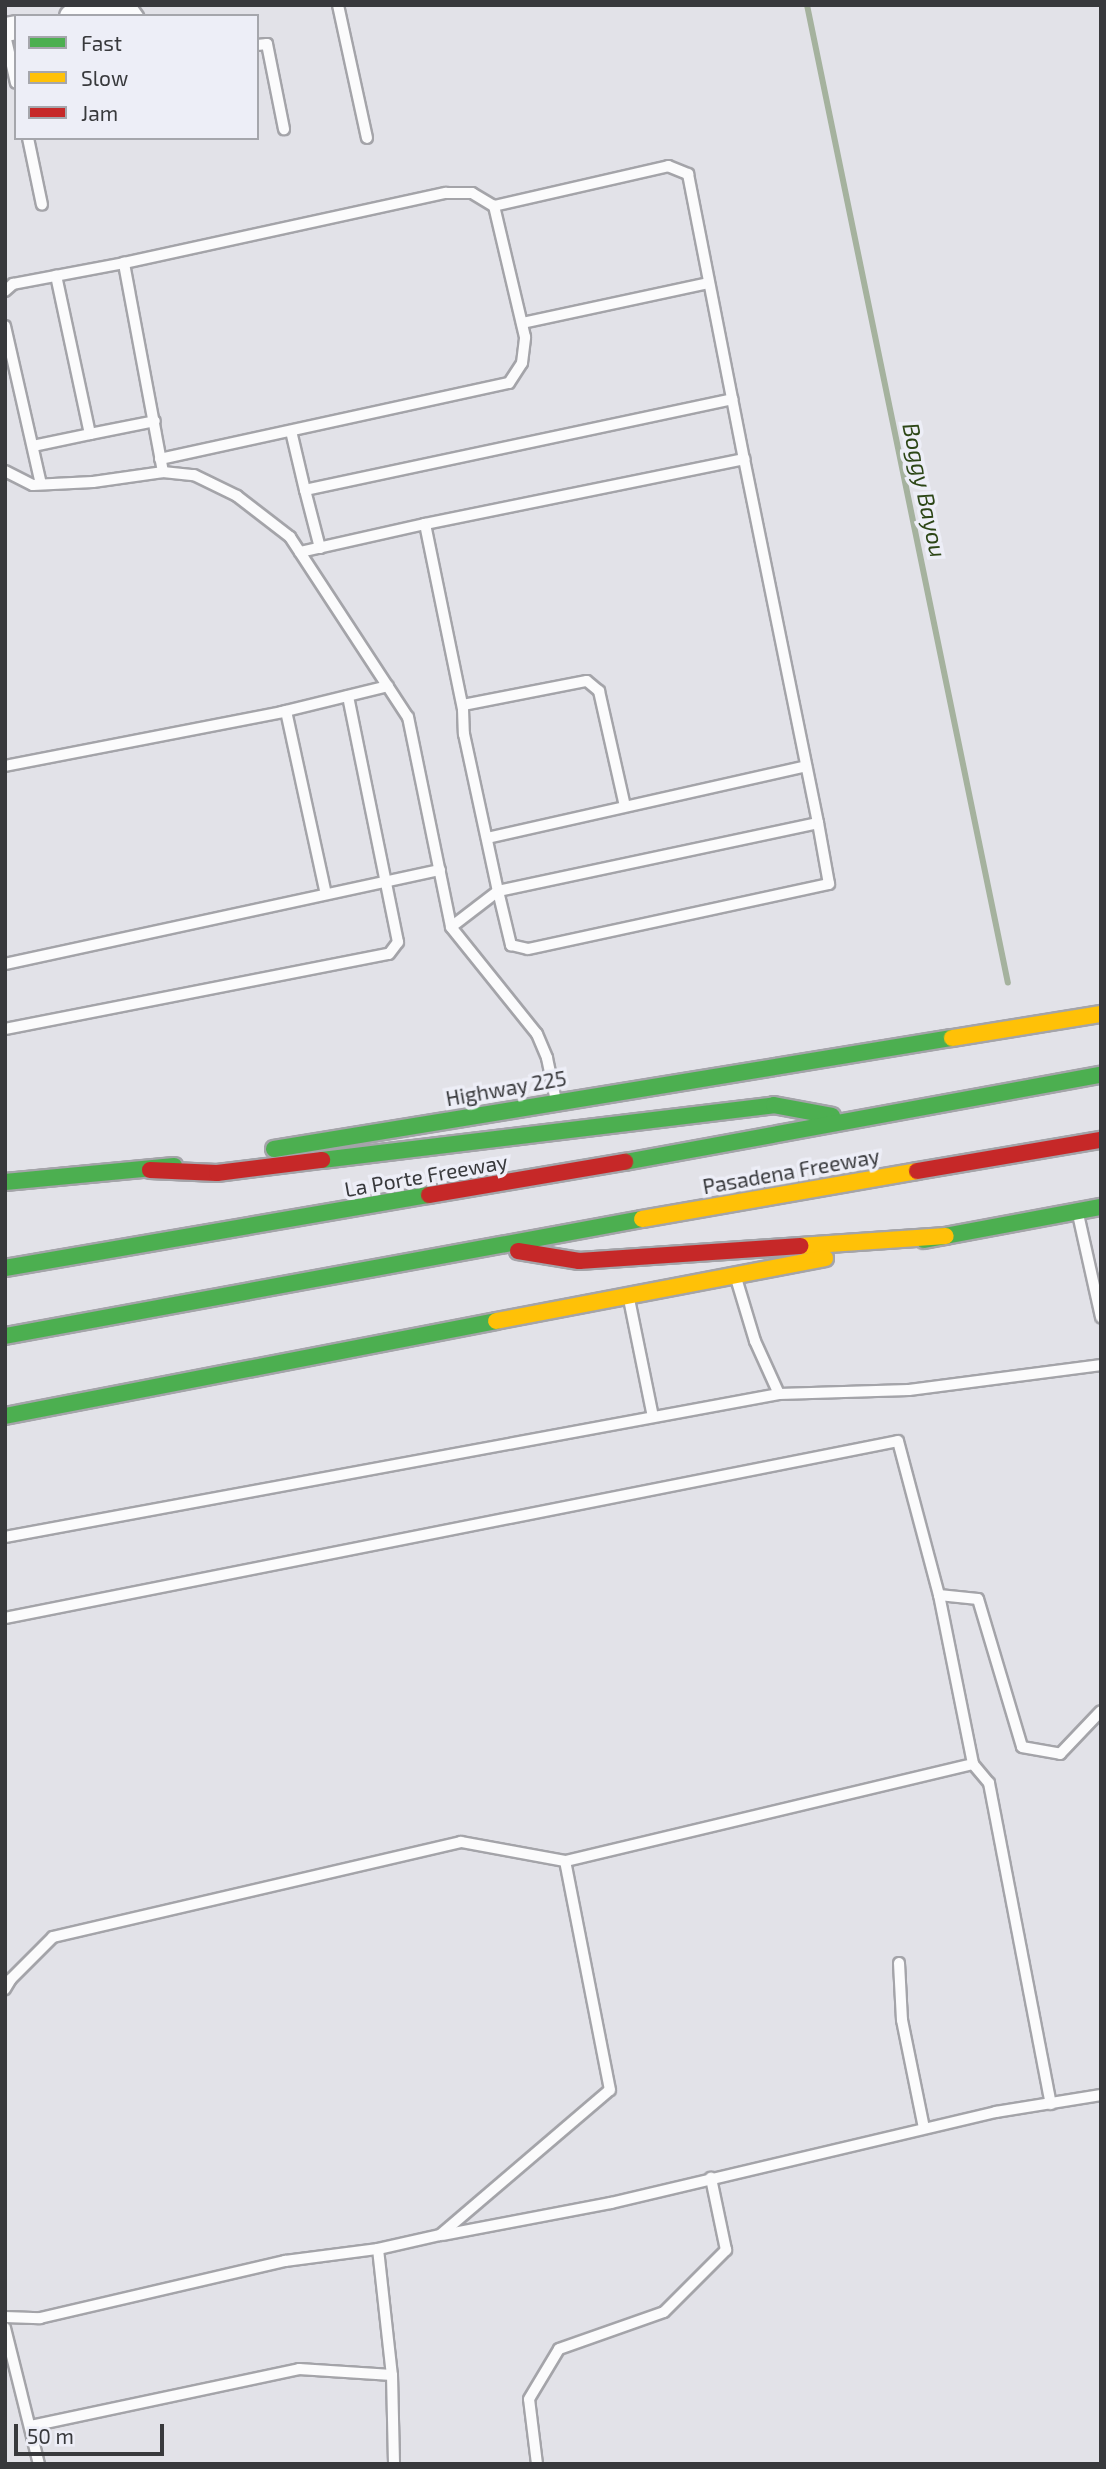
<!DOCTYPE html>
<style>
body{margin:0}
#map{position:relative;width:1106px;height:2469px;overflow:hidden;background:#e2e2e8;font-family:"Exo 2",sans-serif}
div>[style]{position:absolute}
.stream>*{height:6px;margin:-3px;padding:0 3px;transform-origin:3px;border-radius:3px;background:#a5b29e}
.roads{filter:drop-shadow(2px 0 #a4a4a9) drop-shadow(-2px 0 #a4a4a9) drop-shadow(0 2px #a4a4a9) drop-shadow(0 -2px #a4a4a9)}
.lane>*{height:10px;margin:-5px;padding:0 5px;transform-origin:5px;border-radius:5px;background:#fbfbfc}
.street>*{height:23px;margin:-11.5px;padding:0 11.5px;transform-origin:11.5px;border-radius:11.5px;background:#fbfbfc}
.fast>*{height:16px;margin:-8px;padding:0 8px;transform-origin:8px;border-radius:8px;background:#4caf50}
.slow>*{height:16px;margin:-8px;padding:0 8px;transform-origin:8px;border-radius:8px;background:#ffc107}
.jam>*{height:16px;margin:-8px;padding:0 8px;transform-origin:8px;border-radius:8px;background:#c62828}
span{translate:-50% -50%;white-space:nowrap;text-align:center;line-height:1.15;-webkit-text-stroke:7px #edeef7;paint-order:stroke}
.street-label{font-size:21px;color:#38393c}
.water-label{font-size:23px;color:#2c4616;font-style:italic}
.frame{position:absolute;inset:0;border:7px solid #38393c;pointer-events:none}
.legend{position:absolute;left:14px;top:14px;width:245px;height:126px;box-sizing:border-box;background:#edeef7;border:2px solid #a5a6ac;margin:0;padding:9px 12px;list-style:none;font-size:21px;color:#38393c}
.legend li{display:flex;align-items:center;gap:14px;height:35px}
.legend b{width:35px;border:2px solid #a5a6ac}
.scale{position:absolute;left:14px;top:2424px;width:150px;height:32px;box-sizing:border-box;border:4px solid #38393c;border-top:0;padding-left:9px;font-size:21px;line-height:24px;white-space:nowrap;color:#38393c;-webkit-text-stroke:5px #edeef7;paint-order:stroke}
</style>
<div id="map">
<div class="stream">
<i style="left:807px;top:5px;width:998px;rotate:78.39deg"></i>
</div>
<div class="roads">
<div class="lane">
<i style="left:130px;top:5px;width:14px;rotate:54deg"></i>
<i style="left:338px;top:5px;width:136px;rotate:77.7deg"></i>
<i style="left:5px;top:35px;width:49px;rotate:77.1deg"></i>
<i style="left:257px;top:45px;width:10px;rotate:-6deg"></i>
<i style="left:267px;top:44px;width:87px;rotate:78.7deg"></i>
<i style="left:28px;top:138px;width:68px;rotate:78.2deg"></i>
<i style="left:5px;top:291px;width:11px;rotate:-41deg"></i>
<i style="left:13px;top:284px;width:113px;rotate:-10.7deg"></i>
<i style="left:522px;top:323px;width:190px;rotate:-12.1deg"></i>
<i style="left:5px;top:326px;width:162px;rotate:77.2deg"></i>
<i style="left:291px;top:431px;width:61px;rotate:76.7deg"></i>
<i style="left:305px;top:490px;width:437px;rotate:-12deg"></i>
<i style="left:90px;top:434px;width:66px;rotate:-11.3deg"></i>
<i style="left:33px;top:446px;width:58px;rotate:-11.9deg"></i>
<i style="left:90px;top:434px;width:162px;rotate:-102.1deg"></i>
<i style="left:160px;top:459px;width:357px;rotate:-12.3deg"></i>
<i style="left:509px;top:383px;width:24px;rotate:-57deg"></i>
<i style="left:522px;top:363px;width:26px;rotate:-83deg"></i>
<i style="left:525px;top:337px;width:135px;rotate:-103.3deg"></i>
<i style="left:5px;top:471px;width:31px;rotate:27deg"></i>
<i style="left:33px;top:485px;width:60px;rotate:-2.9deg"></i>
<i style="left:93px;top:482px;width:71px;rotate:-8.1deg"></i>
<i style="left:163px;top:472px;width:31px;rotate:6deg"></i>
<i style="left:194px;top:475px;width:48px;rotate:26deg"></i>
<i style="left:237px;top:496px;width:67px;rotate:37.7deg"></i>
<i style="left:290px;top:537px;width:215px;rotate:56.8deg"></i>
<i style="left:408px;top:717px;width:214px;rotate:78.4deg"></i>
<i style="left:451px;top:927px;width:137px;rotate:51.2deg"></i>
<i style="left:537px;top:1034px;width:26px;rotate:67deg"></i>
<i style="left:547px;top:1058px;width:44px;rotate:78.2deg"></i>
<i style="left:163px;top:472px;width:213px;rotate:-100.6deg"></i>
<i style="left:124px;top:263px;width:330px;rotate:-12.3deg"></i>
<i style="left:446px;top:193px;width:26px"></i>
<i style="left:472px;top:193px;width:26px;rotate:31deg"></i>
<i style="left:494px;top:206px;width:179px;rotate:-12.9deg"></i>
<i style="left:668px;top:166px;width:22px;rotate:22deg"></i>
<i style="left:688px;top:174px;width:290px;rotate:78.9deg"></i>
<i style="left:305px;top:490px;width:60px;rotate:75.5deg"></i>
<i style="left:425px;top:524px;width:326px;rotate:-11.5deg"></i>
<i style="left:744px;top:459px;width:371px;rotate:78.5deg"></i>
<i style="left:300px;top:552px;width:128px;rotate:-12.6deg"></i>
<i style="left:425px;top:524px;width:189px;rotate:78.4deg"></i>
<i style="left:463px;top:709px;width:25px;rotate:88deg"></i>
<i style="left:464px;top:734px;width:161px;rotate:77.8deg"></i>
<i style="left:498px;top:891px;width:56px;rotate:76.5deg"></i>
<i style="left:511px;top:945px;width:17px;rotate:13deg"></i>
<i style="left:528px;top:949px;width:308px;rotate:-12.2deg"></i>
<i style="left:829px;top:884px;width:62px;rotate:-100.2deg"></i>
<i style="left:818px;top:823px;width:327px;rotate:168deg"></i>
<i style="left:498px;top:891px;width:59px;rotate:142.5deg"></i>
<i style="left:463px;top:705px;width:126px;rotate:-11deg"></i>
<i style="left:587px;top:681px;width:16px;rotate:40deg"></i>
<i style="left:599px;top:691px;width:118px;rotate:77.3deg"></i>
<i style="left:286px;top:711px;width:187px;rotate:77.7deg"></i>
<i style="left:5px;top:766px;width:282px;rotate:-11deg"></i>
<i style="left:282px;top:712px;width:109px;rotate:-13.8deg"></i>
<i style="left:487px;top:838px;width:327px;rotate:-12.7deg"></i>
<i style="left:5px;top:964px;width:445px;rotate:-12.2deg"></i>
<i style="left:5px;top:1029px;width:391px;rotate:-11.1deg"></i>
<i style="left:389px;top:954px;width:15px;rotate:-53deg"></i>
<i style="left:398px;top:942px;width:251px;rotate:-101.5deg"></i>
<i style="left:1078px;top:1214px;width:106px;rotate:77.4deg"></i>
<i style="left:736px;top:1278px;width:66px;rotate:73.2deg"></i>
<i style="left:755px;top:1341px;width:58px;rotate:65.6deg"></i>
<i style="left:779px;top:1394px;width:130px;rotate:-1.8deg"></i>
<i style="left:909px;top:1390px;width:194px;rotate:-7.4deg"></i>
<i style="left:629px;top:1299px;width:120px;rotate:78.5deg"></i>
<i style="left:5px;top:1537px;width:787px;rotate:-10.47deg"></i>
<i style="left:939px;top:1595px;width:39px;rotate:6deg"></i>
<i style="left:978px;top:1599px;width:154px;rotate:73.4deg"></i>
<i style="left:1022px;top:1747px;width:39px;rotate:10deg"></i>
<i style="left:1060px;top:1754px;width:59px;rotate:-46.4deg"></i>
<i style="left:5px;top:1618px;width:910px;rotate:-11.21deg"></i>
<i style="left:898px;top:1441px;width:159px;rotate:75.1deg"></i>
<i style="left:939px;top:1595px;width:172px;rotate:78.6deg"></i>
<i style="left:973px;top:1764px;width:419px;rotate:166.6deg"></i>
<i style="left:565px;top:1861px;width:106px;rotate:-169.6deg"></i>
<i style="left:461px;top:1842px;width:419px;rotate:166.9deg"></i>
<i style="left:53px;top:1937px;width:59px;rotate:135deg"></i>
<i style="left:11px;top:1979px;width:12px;rotate:121deg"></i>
<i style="left:973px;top:1764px;width:25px;rotate:50deg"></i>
<i style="left:989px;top:1783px;width:327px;rotate:79.1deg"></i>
<i style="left:899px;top:1963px;width:57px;rotate:87deg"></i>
<i style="left:902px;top:2020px;width:110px;rotate:78.5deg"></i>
<i style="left:443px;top:2235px;width:171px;rotate:-10.8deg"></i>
<i style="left:611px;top:2203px;width:396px;rotate:-13.3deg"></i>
<i style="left:996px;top:2112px;width:106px;rotate:-9.2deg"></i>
<i style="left:378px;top:2249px;width:127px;rotate:83.7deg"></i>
<i style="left:392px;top:2375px;width:89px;rotate:88.7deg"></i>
<i style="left:5px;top:2317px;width:35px;rotate:2deg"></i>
<i style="left:40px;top:2318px;width:252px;rotate:-13.1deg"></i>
<i style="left:285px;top:2261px;width:94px;rotate:-7.4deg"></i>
<i style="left:378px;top:2249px;width:64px;rotate:-12.7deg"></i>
<i style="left:440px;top:2235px;width:223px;rotate:-40.5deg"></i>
<i style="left:610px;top:2090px;width:233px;rotate:-101.1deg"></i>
<i style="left:5px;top:2328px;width:140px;rotate:76deg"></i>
<i style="left:31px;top:2426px;width:274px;rotate:-12deg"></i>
<i style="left:299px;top:2369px;width:93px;rotate:3.7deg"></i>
<i style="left:537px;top:2464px;width:65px;rotate:-97deg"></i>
<i style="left:529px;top:2399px;width:58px;rotate:-59deg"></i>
<i style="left:559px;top:2349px;width:111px;rotate:-19.4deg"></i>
<i style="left:664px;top:2312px;width:88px;rotate:-45deg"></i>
<i style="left:726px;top:2250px;width:74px;rotate:-101.8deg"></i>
</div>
<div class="street">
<i style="left:71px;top:16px;width:54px;rotate:-11.7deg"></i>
<i style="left:5px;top:29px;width:11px;rotate:-10deg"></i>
</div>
<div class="fast">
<i style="left:274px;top:1149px;width:687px;rotate:-9.3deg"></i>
<i style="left:322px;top:1160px;width:455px;rotate:-6.9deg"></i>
<i style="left:774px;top:1105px;width:59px;rotate:10.7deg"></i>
<i style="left:625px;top:1162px;width:484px;rotate:-10.4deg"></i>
<i style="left:5px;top:1182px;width:170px;rotate:-5.4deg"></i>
<i style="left:924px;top:1240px;width:180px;rotate:-10.6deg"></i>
<i style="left:5px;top:1268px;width:430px;rotate:-9.8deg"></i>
<i style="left:5px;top:1336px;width:648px;rotate:-10.41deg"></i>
<i style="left:5px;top:1416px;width:500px;rotate:-10.95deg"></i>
</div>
<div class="slow">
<i style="left:952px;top:1038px;width:151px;rotate:-9.2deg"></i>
<i style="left:642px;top:1219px;width:279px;rotate:-9.9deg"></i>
<i style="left:800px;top:1246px;width:146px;rotate:-3.9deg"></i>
<i style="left:496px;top:1321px;width:335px;rotate:-10.8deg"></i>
</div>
<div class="jam">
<i style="left:150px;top:1170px;width:67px;rotate:2.6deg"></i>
<i style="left:217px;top:1173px;width:106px;rotate:-7.1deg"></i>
<i style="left:917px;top:1171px;width:187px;rotate:-9.6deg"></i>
<i style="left:429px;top:1195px;width:199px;rotate:-9.6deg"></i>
<i style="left:518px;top:1251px;width:62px;rotate:9.3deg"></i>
<i style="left:579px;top:1261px;width:222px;rotate:-3.9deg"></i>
</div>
</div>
<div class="street-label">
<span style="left:506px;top:1088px;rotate:-10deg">Highway 225</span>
<span style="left:791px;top:1171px;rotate:-10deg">Pasadena Freeway</span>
<span style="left:426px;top:1175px;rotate:-10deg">La Porte Freeway</span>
</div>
<div class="water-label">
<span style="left:925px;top:490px;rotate:78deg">Boggy Bayou</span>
</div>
<div class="frame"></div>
<ul class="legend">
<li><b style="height:9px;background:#4caf50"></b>Fast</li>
<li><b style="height:9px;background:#ffc107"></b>Slow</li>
<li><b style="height:9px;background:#c62828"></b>Jam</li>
</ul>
<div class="scale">50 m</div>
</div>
